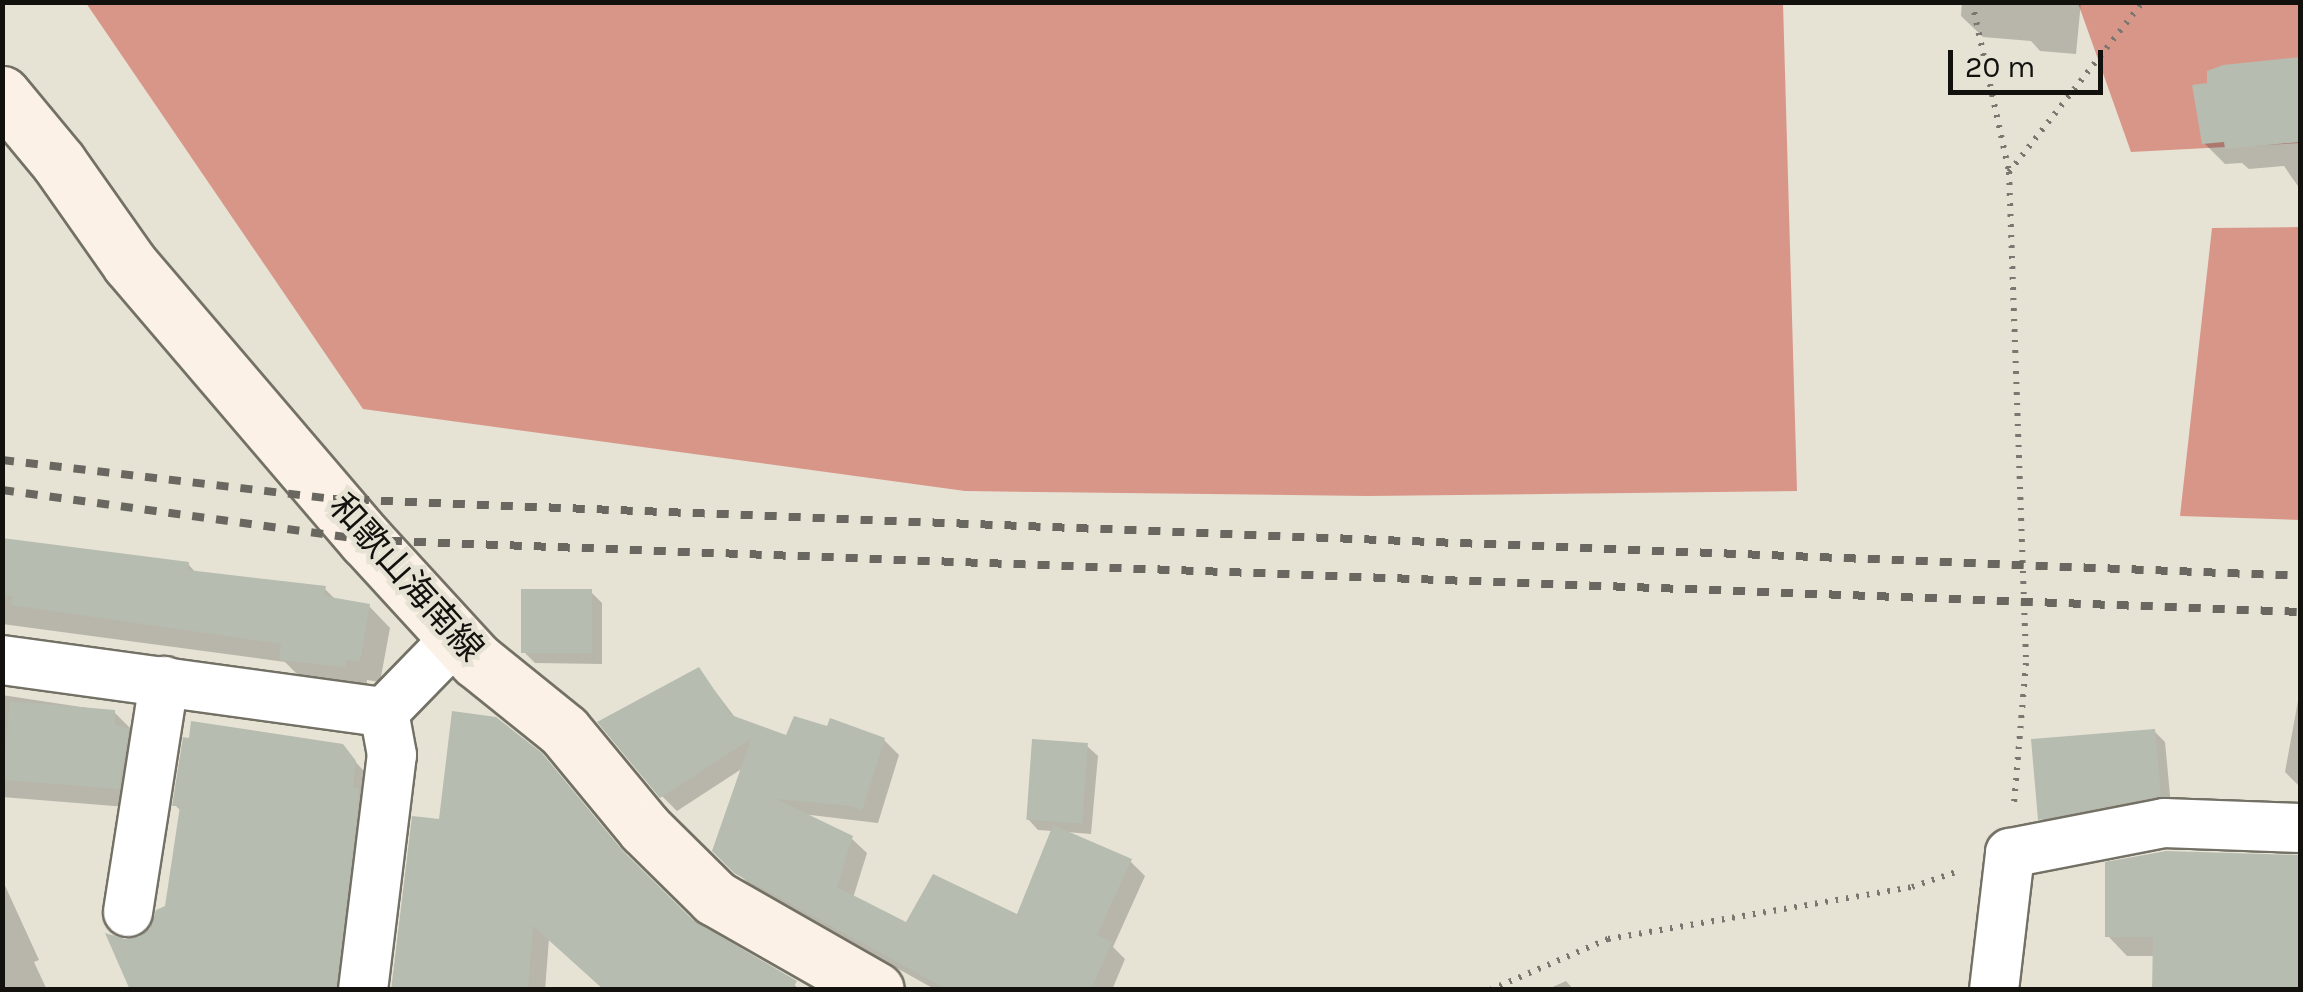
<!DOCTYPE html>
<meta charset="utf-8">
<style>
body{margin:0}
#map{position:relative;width:2303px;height:992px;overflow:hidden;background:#e6e3d5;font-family:Karla,"Noto Sans JP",sans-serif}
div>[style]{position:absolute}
.forest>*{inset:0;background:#d89689}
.shadow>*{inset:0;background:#0003}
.building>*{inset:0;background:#b6bcb0;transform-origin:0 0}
.path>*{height:6px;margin-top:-3px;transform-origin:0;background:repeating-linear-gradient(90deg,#79776f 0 2.5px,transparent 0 10.5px)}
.roads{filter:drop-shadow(2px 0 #737165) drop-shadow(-2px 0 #737165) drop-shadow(0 2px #737165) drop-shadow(0 -2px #737165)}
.street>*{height:48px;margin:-24px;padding:0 24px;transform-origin:24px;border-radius:24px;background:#fff}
.secondary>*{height:55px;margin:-27.5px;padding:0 27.5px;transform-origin:27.5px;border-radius:27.5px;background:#fcf1e6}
.rail>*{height:8px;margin-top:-4px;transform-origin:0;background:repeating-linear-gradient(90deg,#69675f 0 12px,transparent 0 24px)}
span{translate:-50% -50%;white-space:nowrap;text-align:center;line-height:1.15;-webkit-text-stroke:9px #e6e3d5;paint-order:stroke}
.street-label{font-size:35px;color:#12110d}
.frame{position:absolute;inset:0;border:5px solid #12110d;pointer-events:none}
.scale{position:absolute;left:1948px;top:50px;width:155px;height:45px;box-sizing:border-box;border:5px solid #12110d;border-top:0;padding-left:12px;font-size:30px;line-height:35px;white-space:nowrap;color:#12110d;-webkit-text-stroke:8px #e6e3d5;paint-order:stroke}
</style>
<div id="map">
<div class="forest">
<i style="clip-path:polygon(86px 3px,1783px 3px,1797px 491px,1368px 496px,965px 491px,363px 409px)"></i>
<i style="clip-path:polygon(2078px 3px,2300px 3px,2300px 143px,2131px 152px)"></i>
<i style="clip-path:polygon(2300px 227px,2300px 520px,2180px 516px,2212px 228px)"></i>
</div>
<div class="shadow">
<i style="clip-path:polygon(1962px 2px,2081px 2px,2076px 54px,2040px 51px,2031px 41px,1983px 37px,1961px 16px)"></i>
<i style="clip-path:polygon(2300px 60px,2300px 189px,2284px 166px,2249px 169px,2242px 163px,2225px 164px,2204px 143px,2210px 85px,2224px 67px)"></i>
<i style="clip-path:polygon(2px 540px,188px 564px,197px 574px,324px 588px,337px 601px,369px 606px,390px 628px,380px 682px,367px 680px,366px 687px,303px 680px,285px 662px,2px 624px)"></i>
<i style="clip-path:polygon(591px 592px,602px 603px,602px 664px,535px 663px,524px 652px)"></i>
<i style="clip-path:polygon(699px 670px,737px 720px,787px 739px,884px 740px,899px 755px,878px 823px,802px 814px,851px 838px,867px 853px,853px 898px,908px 925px,1018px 917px,1053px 831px,1038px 830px,1028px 819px,1087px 746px,1098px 756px,1091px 834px,1066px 832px,1130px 861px,1145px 876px,1113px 947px,1125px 959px,1112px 990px,936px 990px,752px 887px,715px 850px,743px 768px,677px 811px,662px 796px)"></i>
<i style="clip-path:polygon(2300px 690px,2300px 787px,2285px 772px)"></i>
<i style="clip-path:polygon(2px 695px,114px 712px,134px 732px,139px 808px,2px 797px)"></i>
<i style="clip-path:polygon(2154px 731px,2165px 742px,2171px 806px,2051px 829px,2040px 818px)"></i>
<i style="clip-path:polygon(342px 747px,372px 780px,354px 990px,132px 990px,125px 942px,140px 940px,152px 930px,167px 908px,181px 811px,175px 805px)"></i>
<i style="clip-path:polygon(2166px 853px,2300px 858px,2300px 990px,2154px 990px,2155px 956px,2127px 956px,2108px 936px)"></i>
<i style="clip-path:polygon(639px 870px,692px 922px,802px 990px,606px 990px,549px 939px,545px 990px,393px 990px)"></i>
<i style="clip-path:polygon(2px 879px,39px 960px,34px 962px,47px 990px,2px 990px)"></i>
<i style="clip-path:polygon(1566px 981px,1574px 990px,1546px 990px)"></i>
</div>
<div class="building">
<i style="clip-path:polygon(2300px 57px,2300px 142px,2225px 149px,2224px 142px,2202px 144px,2192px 85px,2207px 83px,2207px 71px,2223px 65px)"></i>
<i style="clip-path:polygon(2px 538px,189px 562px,188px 570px,326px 586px,324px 596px,370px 604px,360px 662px,346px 660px,346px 667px,279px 660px,281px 644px,11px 605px,13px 596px,2px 595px)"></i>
<i style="left:521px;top:589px;width:71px;height:64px"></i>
<i style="clip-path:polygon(699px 667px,731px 715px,786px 735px,794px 716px,827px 726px,830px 718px,885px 738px,862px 811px,853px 806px,776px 799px,853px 836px,837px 887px,906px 922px,933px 874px,1017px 914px,1053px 825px,1132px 859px,1097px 935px,1112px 942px,1091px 990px,948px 990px,734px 873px,712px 851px,751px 739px,660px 798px,597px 722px)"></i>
<i style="clip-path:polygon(10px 701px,115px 710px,115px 725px,129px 728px,119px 789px,2px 780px)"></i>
<i style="clip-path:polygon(452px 711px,496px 717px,542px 753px,623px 851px,693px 920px,797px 981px,792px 990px,604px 990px,533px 926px,528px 990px,391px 990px,412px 816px,439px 819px)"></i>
<i style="clip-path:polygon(191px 721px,343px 744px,356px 761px,353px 787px,359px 789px,358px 809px,336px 990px,130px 990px,105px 933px,125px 939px,139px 937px,150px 928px,156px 910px,165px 906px,180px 806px,172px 806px,183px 737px,189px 738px)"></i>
<i style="clip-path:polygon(2155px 729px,2161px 796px,2038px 820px,2031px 739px)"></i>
<i style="left:1032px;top:739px;width:56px;height:81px;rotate:4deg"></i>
<i style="clip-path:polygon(2166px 851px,2300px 855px,2300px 990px,2152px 990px,2153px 937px,2105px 937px,2105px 862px)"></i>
</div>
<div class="path">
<i style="left:1972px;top:2px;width:174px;rotate:77.7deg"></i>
<i style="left:2009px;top:172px;width:491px;rotate:88deg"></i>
<i style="left:2026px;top:663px;width:141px;rotate:94.9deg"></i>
<i style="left:2009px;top:172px;width:216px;rotate:-51.8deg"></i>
<i style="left:1490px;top:990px;width:129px;rotate:-23.4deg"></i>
<i style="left:1608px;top:939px;width:308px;rotate:-9.7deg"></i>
<i style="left:1912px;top:887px;width:46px;rotate:-18.8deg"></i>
</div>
<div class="roads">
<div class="street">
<i style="left:2px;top:660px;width:386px;rotate:7.8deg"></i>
<i style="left:384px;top:712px;width:103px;rotate:-45.8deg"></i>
<i style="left:128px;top:912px;width:234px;rotate:-81.1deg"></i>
<i style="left:363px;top:990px;width:237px;rotate:-83deg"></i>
<i style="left:392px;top:755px;width:44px;rotate:-100.5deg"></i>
<i style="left:1994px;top:990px;width:138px;rotate:-83.3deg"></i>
<i style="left:2010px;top:853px;width:157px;rotate:-11deg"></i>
<i style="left:2164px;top:823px;width:136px;rotate:2.1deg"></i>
</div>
<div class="secondary">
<i style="left:2px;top:94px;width:89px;rotate:50.4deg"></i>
<i style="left:59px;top:163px;width:123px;rotate:54.9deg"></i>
<i style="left:130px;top:264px;width:363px;rotate:49.5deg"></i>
<i style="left:366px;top:540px;width:163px;rotate:47.5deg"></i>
<i style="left:476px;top:660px;width:113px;rotate:38.9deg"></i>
<i style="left:564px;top:731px;width:127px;rotate:50.4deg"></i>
<i style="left:645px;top:829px;width:98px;rotate:44.6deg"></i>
<i style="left:715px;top:898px;width:185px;rotate:29.7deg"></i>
</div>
</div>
<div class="rail">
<i style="left:2px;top:460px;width:333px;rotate:6.7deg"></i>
<i style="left:333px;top:499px;width:1969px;rotate:2.24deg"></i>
<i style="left:2px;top:490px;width:367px;rotate:7.8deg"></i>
<i style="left:366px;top:540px;width:1935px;rotate:2.13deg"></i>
</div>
<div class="street-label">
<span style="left:406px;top:578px;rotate:48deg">和歌山海南線</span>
</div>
<div class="frame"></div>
<div class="scale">20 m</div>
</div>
